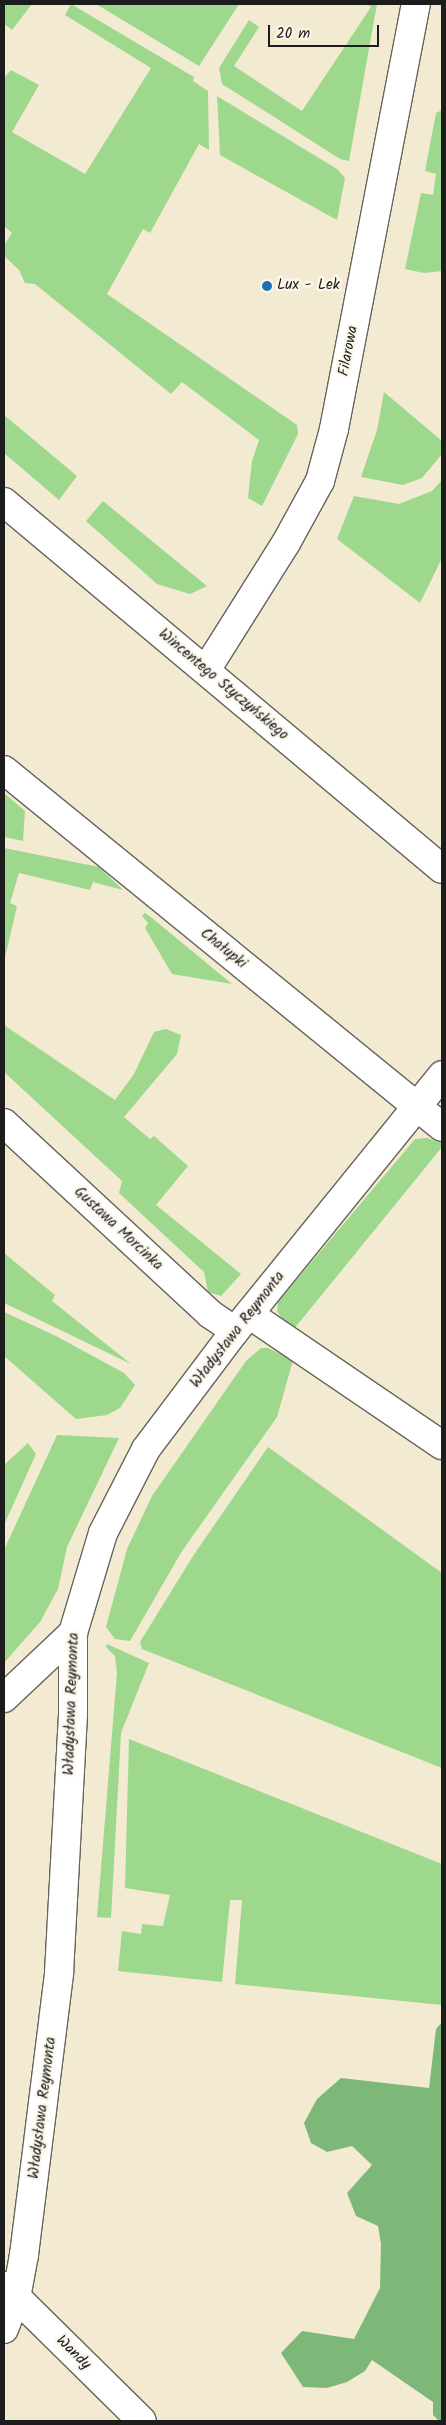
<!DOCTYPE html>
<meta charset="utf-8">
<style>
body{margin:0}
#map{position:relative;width:446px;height:2425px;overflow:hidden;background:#f3ead2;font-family:Kalam,sans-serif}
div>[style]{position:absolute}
.green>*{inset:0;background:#9dd88c}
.forest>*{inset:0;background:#7eb878}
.roads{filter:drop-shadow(1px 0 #67645c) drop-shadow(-1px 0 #67645c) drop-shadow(0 1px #67645c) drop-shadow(0 -1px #67645c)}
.minor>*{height:28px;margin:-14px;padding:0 14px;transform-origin:14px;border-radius:14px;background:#fff}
.dots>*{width:14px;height:14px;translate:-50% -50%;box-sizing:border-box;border:2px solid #fbf7ec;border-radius:50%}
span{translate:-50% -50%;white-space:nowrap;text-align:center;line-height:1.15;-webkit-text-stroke:5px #fbf7ec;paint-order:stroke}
.poi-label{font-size:15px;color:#1c1c1c}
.left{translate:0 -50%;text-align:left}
.street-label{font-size:15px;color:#1c1c1c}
.frame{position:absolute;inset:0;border:5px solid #1c1c1c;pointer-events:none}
.scale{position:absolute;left:268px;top:25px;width:111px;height:22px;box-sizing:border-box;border:2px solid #1c1c1c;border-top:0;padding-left:6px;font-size:15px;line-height:18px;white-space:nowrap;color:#1c1c1c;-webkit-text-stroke:4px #fbf7ec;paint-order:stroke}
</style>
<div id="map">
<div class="green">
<i style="clip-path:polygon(4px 4px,32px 4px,12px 30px,4px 24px)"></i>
<i style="clip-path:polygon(71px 4px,194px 77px,193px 81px,208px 91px,209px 150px,199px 144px,150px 233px,143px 229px,107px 294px,297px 425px,298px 434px,262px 506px,248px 498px,252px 461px,259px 440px,182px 382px,171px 394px,35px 284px,25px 283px,19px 270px,4px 256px,4px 245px,12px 233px,4px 226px,4px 78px,11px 70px,39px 85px,12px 132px,85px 174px,151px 68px,65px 15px)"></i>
<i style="clip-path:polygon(96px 4px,239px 4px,199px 66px)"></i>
<i style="clip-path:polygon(367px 4px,377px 4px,349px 161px,340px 159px,222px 84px,219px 68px,249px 20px,259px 27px,234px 66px,302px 111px,371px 7px)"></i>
<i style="clip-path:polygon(217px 96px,337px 169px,345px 178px,337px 220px,220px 155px)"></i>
<i style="clip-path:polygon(442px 110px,442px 271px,424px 273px,405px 269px,421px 193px,433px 195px,436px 174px,425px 171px,436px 113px)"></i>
<i style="clip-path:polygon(384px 392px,442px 441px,442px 454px,422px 478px,403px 485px,361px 477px,377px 430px)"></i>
<i style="clip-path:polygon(4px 415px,77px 476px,59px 500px,4px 453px)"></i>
<i style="clip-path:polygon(442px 480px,442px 558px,420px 603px,337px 539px,354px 496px,399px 504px,432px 491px)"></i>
<i style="clip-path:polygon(103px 501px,207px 586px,190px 594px,157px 584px,86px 521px)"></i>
<i style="clip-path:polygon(4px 793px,25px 811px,23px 841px,4px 837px)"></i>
<i style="clip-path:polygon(4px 848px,99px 867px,123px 890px,93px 882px,90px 890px,19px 873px,10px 903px,17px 906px,4px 962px)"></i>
<i style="clip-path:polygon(145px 913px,152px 918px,232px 984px,172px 974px,145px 928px,148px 923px,142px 916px)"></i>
<i style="clip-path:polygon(4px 1025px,115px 1100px,134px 1074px,154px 1032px,166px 1029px,181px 1035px,177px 1054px,124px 1117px,150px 1139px,154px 1136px,188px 1166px,156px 1205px,241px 1274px,221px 1296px,208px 1292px,204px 1272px,119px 1193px,122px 1181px,4px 1072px)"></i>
<i style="clip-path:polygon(427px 1138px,442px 1143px,442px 1147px,294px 1329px,286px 1324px,277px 1311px,278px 1302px,415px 1139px)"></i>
<i style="clip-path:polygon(4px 1253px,55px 1295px,52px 1301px,131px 1364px,4px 1303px)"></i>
<i style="clip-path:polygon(4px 1312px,56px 1336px,124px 1373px,135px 1385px,120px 1408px,107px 1415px,76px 1419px,4px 1356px)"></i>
<i style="clip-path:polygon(261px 1348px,268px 1348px,293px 1360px,277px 1417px,182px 1551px,130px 1641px,115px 1639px,106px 1627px,127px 1549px,152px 1496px,246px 1361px)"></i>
<i style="clip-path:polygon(57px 1435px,119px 1438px,67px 1547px,58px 1589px,40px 1622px,4px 1663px,4px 1550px)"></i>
<i style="clip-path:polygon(28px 1443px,36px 1454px,4px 1525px,4px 1465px)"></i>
<i style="clip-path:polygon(268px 1447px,442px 1573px,442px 1768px,142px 1649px,140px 1642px,193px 1556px)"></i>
<i style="clip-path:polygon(107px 1644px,149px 1663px,121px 1733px,111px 1918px,97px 1917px,117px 1673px,115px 1656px,106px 1647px)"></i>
<i style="clip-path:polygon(129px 1739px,442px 1864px,442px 2005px,235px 1984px,242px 1900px,230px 1900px,222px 1982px,118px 1971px,122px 1931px,141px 1934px,142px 1924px,163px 1926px,170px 1895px,125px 1888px)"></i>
</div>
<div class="forest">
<i style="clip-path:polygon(442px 2022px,442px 2421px,439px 2421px,433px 2415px,433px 2402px,372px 2360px,365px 2371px,347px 2382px,327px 2388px,303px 2387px,281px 2353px,302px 2331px,354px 2339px,380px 2288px,381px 2244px,378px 2226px,356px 2216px,347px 2193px,372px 2165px,352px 2146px,327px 2152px,311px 2143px,304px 2123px,317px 2099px,341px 2078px,429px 2088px,436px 2029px)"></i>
</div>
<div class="roads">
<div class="minor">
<i style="left:4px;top:502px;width:571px;rotate:39.96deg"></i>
<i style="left:206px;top:670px;width:150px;rotate:-57.8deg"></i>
<i style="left:286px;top:543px;width:71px;rotate:-61.3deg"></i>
<i style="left:320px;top:481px;width:54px;rotate:-74.9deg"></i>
<i style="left:334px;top:429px;width:433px;rotate:-79.1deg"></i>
<i style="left:4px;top:770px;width:565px;rotate:39.18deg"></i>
<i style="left:4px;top:1123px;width:281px;rotate:42.8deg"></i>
<i style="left:210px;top:1314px;width:30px;rotate:34deg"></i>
<i style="left:249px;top:1314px;width:233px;rotate:34.2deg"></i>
<i style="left:4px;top:1698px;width:95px;rotate:-43.3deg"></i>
<i style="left:5px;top:2286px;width:192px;rotate:44.6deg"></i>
<i style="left:4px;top:2329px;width:33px;rotate:-69deg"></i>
<i style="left:16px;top:2298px;width:44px;rotate:-79.5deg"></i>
<i style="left:24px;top:2255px;width:284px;rotate:-82.9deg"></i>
<i style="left:59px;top:1973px;width:259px;rotate:-86.9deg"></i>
<i style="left:73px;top:1714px;width:81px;rotate:-90deg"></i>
<i style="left:73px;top:1633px;width:104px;rotate:-73.3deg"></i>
<i style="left:103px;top:1533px;width:94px;rotate:-62.9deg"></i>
<i style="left:146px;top:1449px;width:148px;rotate:-53deg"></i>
<i style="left:235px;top:1331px;width:329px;rotate:-51deg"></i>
</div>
</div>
<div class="dots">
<i style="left:267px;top:286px;background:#1f6fb2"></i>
</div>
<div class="poi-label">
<span class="left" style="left:277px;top:286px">Lux - Lek</span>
</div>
<div class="street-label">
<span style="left:349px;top:351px;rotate:-79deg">Filarowa</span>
<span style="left:223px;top:685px;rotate:40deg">Wincentego Styczyńskiego</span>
<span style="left:223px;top:949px;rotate:39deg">Chałupki</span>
<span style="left:118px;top:1229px;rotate:43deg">Gustawa Morcinka</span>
<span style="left:238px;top:1330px;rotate:-52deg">Władysława Reymonta</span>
<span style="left:72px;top:1704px;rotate:-88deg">Władysława Reymonta</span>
<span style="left:43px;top:2108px;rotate:-83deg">Władysława Reymonta</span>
<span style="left:73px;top:2353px;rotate:44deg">Wandy</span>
</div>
<div class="frame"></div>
<div class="scale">20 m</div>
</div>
